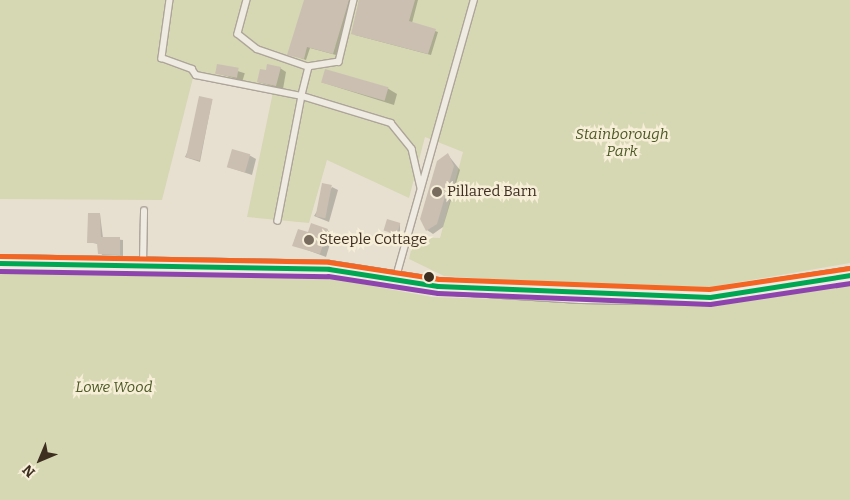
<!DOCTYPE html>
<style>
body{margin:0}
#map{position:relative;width:850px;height:500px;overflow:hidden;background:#e7e0d1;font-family:Bitter,serif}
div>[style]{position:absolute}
.green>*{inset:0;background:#d6d7b3}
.shadow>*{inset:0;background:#0003;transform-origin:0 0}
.building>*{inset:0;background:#cbbfb2;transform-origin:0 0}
.roads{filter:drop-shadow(1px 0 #ada599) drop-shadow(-1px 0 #ada599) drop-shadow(0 1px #ada599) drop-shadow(0 -1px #ada599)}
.lane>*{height:5.5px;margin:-2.75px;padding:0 2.75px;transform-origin:2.75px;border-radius:2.75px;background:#efebe3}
.secondary>*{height:16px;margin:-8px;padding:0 8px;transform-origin:8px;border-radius:8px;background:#efebe3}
.bus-1>*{height:5px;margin:-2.5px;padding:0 2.5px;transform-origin:2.5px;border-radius:2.5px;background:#00a651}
.bus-2>*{height:5px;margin:-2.5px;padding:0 2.5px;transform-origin:2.5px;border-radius:2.5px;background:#8e44ad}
.bus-3>*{height:5px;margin:-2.5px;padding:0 2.5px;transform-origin:2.5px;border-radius:2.5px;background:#f26522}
.dots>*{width:14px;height:14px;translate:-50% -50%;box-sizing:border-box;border:2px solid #f7eed8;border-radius:50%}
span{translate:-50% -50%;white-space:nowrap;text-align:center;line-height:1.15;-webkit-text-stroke:5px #f7eed8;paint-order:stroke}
.park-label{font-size:15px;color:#4d5a26;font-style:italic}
.poi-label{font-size:15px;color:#3d2e20}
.left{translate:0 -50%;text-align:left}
.north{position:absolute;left:15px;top:435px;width:50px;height:50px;-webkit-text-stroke:4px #f7eed8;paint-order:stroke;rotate:225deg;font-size:14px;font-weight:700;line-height:20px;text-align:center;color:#3d2e20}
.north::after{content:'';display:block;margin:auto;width:18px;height:22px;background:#3d2e20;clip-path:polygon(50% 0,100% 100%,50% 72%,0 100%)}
</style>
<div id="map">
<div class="green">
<i style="clip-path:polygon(0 0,850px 0,850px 263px,711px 287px,588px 286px,444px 276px,409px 259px,414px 237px,440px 238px,463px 152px,425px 137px,409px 198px,327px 160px,309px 223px,247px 217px,273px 92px,194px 74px,162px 200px,0 199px)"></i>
<i style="clip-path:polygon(0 270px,325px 277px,432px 297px,575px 301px,850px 281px,850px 500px,0 500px)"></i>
</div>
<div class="shadow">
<i style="clip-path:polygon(305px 0,352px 0,336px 55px,310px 48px,306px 60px,292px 55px)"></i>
<i style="clip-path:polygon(359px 0,418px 0,412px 23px,438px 32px,431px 55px,355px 35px)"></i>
<i style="left:218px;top:65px;width:28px;height:8px;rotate:17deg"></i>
<i style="clip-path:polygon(280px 68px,286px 72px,283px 89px,258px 82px,267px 72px)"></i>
<i style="clip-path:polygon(321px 82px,387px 88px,397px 94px,394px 105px)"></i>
<i style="clip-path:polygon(212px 100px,200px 162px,185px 157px)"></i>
<i style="clip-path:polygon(249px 155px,256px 159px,252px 175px,228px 167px)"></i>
<i style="clip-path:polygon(448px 155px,460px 170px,443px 227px,433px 234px,427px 230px)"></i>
<i style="clip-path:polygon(332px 187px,338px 190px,329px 222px,314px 216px)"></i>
<i style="clip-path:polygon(100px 214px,103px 238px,123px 240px,123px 256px,102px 255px,98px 244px,88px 242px)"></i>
<i style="clip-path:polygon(400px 224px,400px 235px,388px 232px)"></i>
<i style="clip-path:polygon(327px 230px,333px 234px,326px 257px,294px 245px,309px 234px)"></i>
</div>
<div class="building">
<i style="clip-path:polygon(304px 0,349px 0,333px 54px,307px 47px,304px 59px,287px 55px)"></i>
<i style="clip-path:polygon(359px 0,415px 0,409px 21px,436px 29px,428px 54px,351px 34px)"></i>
<i style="left:217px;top:64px;width:22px;height:10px;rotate:10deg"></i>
<i style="clip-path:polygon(267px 64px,281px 67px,276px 86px,257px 82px,260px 69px,266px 70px)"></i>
<i style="left:325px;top:69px;width:66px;height:14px;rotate:16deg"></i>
<i style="left:199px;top:96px;width:14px;height:63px;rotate:12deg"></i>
<i style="left:232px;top:149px;width:19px;height:19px;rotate:16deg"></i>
<i style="clip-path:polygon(448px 153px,454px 166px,437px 224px,426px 231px,420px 219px,437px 161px)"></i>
<i style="left:322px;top:183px;width:10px;height:34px;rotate:11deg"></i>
<i style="clip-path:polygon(88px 213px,100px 213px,101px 237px,120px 237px,120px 255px,98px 254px,97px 243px,87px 243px)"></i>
<i style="left:387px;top:219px;width:14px;height:12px;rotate:17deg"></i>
<i style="clip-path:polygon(311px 223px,328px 229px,320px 254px,292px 246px,298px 229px,308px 232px)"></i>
</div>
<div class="roads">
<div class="lane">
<i style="left:170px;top:0;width:59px;rotate:97.9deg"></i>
<i style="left:162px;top:58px;width:32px;rotate:20deg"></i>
<i style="left:192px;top:69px;width:7px;rotate:56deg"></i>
<i style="left:196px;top:75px;width:108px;rotate:11.2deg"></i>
<i style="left:302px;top:96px;width:127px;rotate:100.9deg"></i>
<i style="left:247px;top:0;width:35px;rotate:105deg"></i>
<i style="left:238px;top:34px;width:24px;rotate:38deg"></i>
<i style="left:257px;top:49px;width:55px;rotate:19.1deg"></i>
<i style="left:354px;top:0;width:64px;rotate:103.6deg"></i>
<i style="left:339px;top:62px;width:30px;rotate:171deg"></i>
<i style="left:309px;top:67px;width:30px;rotate:104deg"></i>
<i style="left:302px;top:96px;width:93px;rotate:16.9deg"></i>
<i style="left:391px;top:123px;width:33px;rotate:51deg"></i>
<i style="left:412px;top:149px;width:39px;rotate:77deg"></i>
<i style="left:143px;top:264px;width:53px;rotate:-88.9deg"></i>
<i style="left:396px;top:277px;width:288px;rotate:-74.3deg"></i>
</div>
<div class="secondary">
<i style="left:0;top:263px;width:329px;rotate:1deg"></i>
<i style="left:329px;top:269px;width:110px;rotate:8.9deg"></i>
<i style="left:438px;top:286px;width:143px;rotate:3.6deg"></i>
<i style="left:581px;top:295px;width:129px;rotate:0.9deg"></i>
<i style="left:710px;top:297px;width:142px;rotate:-8.9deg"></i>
</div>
</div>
<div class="bus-1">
<i style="left:0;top:263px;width:329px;rotate:1deg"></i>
<i style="left:329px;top:269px;width:110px;rotate:8.9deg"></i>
<i style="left:438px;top:286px;width:272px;rotate:2.3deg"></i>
<i style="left:710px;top:297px;width:142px;rotate:-8.9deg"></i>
</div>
<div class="bus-2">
<i style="left:0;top:271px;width:328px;rotate:0.9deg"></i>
<i style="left:328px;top:276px;width:111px;rotate:8.8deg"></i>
<i style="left:438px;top:293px;width:272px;rotate:2.3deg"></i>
<i style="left:710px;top:304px;width:142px;rotate:-8.5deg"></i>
</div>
<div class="bus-3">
<i style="left:0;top:256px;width:329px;rotate:1deg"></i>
<i style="left:329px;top:262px;width:111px;rotate:8.8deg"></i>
<i style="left:439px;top:279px;width:270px;rotate:2.1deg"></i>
<i style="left:709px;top:289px;width:142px;rotate:-8.5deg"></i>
</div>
<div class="dots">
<i style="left:437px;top:192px;background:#786c5e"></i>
<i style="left:309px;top:240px;background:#786c5e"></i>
<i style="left:429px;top:277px;background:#3d2e20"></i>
</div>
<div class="park-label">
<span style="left:622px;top:143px">Stainborough<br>Park</span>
<span style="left:114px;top:388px">Lowe Wood</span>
</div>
<div class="poi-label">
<span class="left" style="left:447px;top:192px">Pillared Barn</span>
<span class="left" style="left:319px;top:240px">Steeple Cottage</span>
</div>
<div class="north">N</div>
</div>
